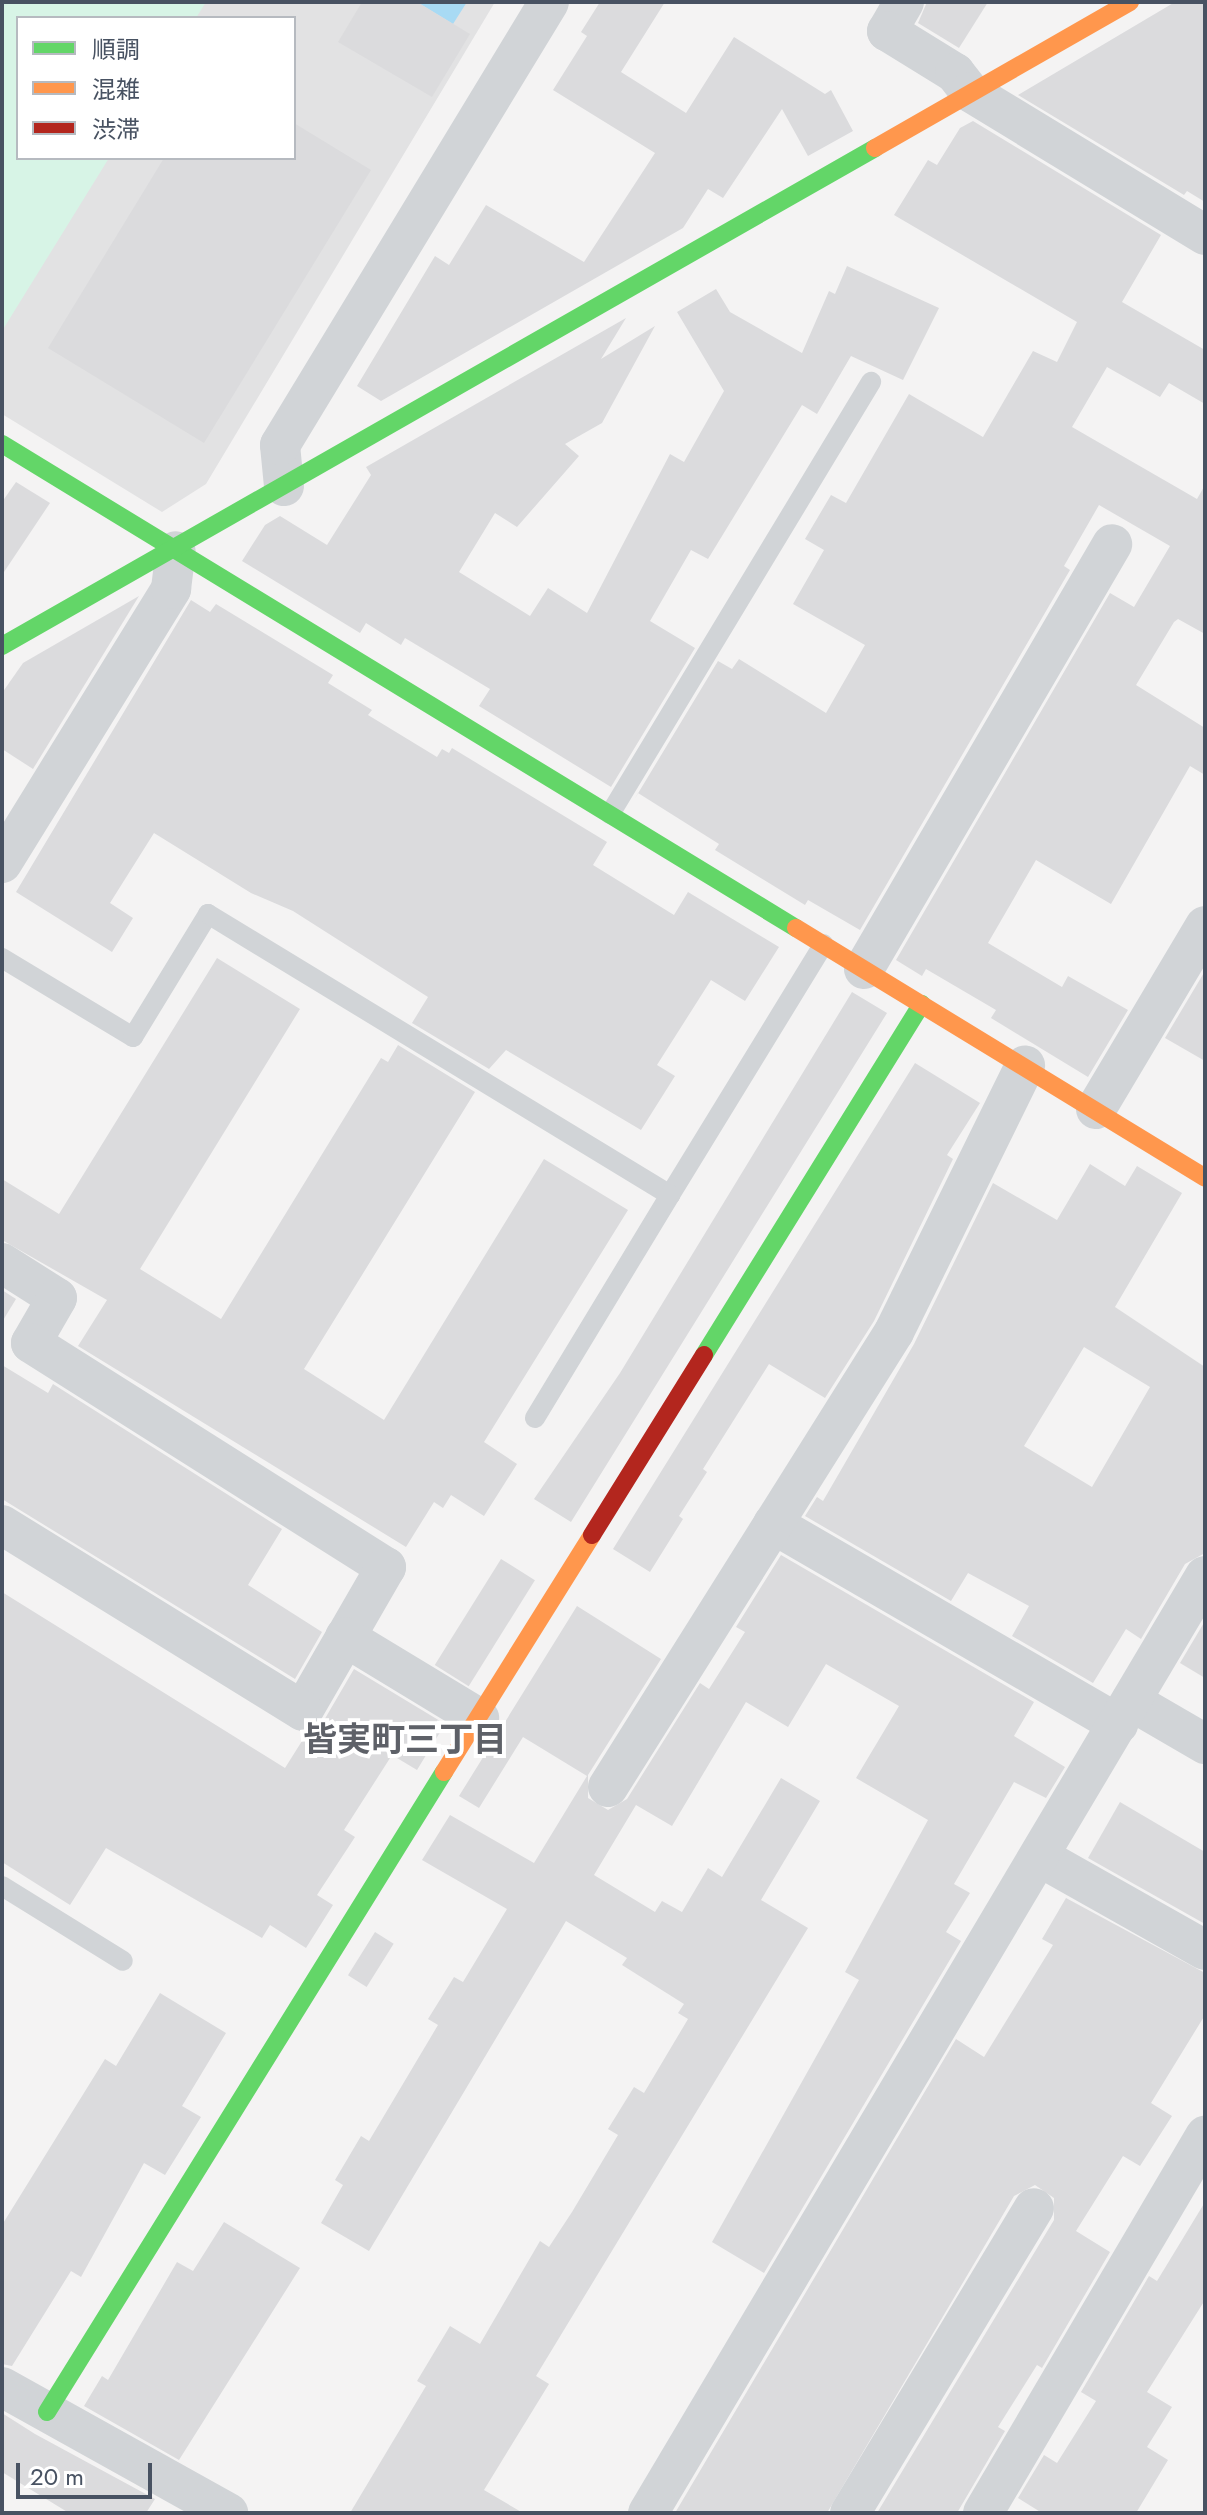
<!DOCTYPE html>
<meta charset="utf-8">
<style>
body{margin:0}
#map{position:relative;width:1207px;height:2515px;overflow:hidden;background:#f4f3f3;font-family:Jost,"Noto Sans JP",sans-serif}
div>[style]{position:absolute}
.education>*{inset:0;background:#e2e2e3}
.green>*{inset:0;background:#d7f4e6}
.water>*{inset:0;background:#a8daf4}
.building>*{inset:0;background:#dbdbdd;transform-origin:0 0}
.lane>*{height:20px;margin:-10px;padding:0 10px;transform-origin:10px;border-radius:10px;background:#d1d4d7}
.street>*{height:40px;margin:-20px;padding:0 20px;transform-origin:20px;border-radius:20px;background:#d1d4d7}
.fast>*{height:18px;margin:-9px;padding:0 9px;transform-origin:9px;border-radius:9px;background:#63d668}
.slow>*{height:18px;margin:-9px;padding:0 9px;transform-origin:9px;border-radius:9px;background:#ff974d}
.jam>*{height:18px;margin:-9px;padding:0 9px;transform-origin:9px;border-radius:9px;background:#b3261e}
span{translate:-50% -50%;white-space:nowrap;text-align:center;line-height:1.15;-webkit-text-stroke:8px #fff;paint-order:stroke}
.neighbourhood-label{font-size:34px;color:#5e6168;font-weight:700}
.frame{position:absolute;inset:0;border:4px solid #485262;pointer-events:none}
.legend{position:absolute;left:16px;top:16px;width:280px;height:144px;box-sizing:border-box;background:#fff;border:2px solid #b6bac0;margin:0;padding:10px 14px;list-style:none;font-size:24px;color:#485262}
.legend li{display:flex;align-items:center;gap:16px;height:40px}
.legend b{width:40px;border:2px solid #b6bac0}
.scale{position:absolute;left:16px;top:2463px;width:136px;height:36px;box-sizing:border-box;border:4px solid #485262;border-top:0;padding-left:10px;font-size:24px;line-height:28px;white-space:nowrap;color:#485262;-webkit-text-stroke:6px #fff;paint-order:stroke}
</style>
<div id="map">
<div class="education">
<i style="clip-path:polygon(evenodd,2px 2px,495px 2px,206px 484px,162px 512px,2px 414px,2px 2px,18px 18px,294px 18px,294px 158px,18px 158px,18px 18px)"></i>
</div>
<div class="green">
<i style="clip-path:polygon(2px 2px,206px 2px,196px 18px,18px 18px,18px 158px,109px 158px,2px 331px)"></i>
</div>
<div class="water">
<i style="clip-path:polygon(417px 2px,467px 2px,453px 24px)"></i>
</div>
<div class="building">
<i style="clip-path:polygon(362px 2px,417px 2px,470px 34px,432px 97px,338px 42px)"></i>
<i style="clip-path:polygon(600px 2px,665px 2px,621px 72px,686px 113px,734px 37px,825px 94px,831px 90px,853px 131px,808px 156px,782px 109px,723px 198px,708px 189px,683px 228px,381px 401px,357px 386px,435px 256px,449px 265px,486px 205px,584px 262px,655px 153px,553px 90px,587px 36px,581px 32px)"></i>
<i style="clip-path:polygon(927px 2px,988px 2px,959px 48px,918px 23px)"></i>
<i style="clip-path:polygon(1175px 2px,1205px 2px,1205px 202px,1187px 191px,1184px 195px,1018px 95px)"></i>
<i style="clip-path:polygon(973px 121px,1161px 235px,1122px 302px,1205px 350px,1205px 404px,1169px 383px,1160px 397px,1107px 367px,1072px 427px,1197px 499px,1205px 485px,1205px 634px,1178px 619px,1174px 622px,1136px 685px,1205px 728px,1205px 775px,1190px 766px,1111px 904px,1036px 860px,988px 943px,1062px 987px,1068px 976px,1128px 1010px,1088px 1077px,991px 1018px,996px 1010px,926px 969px,922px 976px,896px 960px,1110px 593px,1134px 607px,1170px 546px,1099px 505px,1064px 566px,1070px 570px,860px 930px,808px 900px,805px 905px,715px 850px,719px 844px,638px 793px,634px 800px,718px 661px,732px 669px,739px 659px,826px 713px,865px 645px,793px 604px,824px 550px,805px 539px,831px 495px,846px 503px,909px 394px,983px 437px,1033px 351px,1057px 362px,1077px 322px,894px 215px,928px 160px,937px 165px,960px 128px)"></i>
<i style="clip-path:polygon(294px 123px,371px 170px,204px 443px,48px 348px,164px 158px,294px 158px)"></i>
<i style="clip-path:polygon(847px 266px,939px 308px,903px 380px,851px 356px,817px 414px,802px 405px,708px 559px,691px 550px,650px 621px,695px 648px,611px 787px,479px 706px,490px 689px,405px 638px,401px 645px,366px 623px,360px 633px,242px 561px,265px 525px,280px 516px,327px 545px,371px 475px,366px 467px,626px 318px,601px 359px,655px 326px,602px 423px,565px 444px,579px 456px,517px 527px,495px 513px,459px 572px,530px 616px,548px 588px,587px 613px,670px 454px,684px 462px,724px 391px,677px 312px,716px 289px,730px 312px,802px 353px,829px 291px,835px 294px)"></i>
<i style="clip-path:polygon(16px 482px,50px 503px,2px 575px,2px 502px)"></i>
<i style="clip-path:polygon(139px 596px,33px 769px,2px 749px,2px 693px,23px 663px)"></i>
<i style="clip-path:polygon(191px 600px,210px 612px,216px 604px,333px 675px,328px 683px,372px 710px,368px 715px,437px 757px,442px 749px,449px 753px,452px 748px,607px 842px,593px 865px,674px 915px,688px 892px,779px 947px,745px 1001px,711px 980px,657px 1065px,675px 1076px,641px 1130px,506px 1050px,489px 1069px,412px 1023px,428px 997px,293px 911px,251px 893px,154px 833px,110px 903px,133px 918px,112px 952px,16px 892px)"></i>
<i style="clip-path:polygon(217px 958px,300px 1009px,140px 1269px,221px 1319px,381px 1058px,388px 1062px,398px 1045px,475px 1092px,304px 1369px,384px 1420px,544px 1159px,628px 1210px,484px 1442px,517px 1464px,484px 1516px,451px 1495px,443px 1508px,434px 1502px,406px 1547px,78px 1346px,107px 1300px,2px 1240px,2px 1179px,59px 1214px)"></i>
<i style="clip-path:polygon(1205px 971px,1205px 1061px,1165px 1038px)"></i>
<i style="clip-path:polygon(852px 992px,887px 1013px,571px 1522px,534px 1499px,620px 1373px)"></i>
<i style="clip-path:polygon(915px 1063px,980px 1103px,947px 1155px,953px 1159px,874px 1321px,825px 1398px,769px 1364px,703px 1469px,707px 1472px,679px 1516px,683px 1519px,650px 1572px,613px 1549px)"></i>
<i style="clip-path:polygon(evenodd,1090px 1164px,1125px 1186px,1137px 1166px,1182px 1193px,1115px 1307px,1205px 1367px,1205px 1553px,1185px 1564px,1141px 1639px,1126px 1629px,1093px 1683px,1012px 1636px,1029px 1606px,968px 1573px,951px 1601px,805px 1516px,817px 1497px,823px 1501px,914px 1344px,993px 1183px,1057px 1220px,1090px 1164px,1084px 1347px,1150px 1387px,1092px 1487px,1024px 1446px,1084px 1347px)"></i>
<i style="clip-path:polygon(2px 1290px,16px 1299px,2px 1322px)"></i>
<i style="clip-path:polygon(2px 1365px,48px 1393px,53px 1384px,282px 1529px,248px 1585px,322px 1632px,295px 1679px,2px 1499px)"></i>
<i style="clip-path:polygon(781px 1555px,1034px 1702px,1014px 1736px,1065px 1767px,1046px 1798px,1014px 1782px,954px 1884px,970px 1893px,946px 1932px,961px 1941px,764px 2273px,712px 2242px,859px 1980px,845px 1972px,928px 1820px,856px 1778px,899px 1706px,826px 1664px,788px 1727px,746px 1702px,672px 1826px,636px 1805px,594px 1875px,655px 1912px,662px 1901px,682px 1912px,708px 1868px,722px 1877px,781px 1778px,820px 1801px,761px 1900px,808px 1928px,536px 2376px,549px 2384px,484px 2490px,523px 2513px,350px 2513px,426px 2386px,417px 2381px,450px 2326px,480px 2344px,540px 2241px,549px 2247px,572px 2212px,618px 2135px,608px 2129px,634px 2087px,644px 2093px,688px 2019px,678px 2013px,684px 2004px,622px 1965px,627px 1958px,566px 1921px,369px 2251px,321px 2223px,343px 2185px,335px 2180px,361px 2136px,369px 2141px,438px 2025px,428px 2019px,454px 1977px,463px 1982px,507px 1909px,422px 1860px,450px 1815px,534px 1863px,587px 1776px,523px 1737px,479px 1808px,459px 1796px,577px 1606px,661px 1659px,588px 1775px,588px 1798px,608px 1810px,627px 1799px,700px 1683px,709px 1689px,745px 1632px,736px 1627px)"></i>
<i style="left:501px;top:1559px;width:40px;height:125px;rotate:32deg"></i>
<i style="clip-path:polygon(2px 1592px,285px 1768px,307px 1733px,323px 1722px,354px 1669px,445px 1724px,417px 1770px,392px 1755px,344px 1830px,355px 1837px,317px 1895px,333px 1905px,306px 1948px,270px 1925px,262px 1938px,106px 1848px,70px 1905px,2px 1862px)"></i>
<i style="clip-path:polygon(1205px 1621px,1205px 1678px,1180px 1663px)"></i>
<i style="clip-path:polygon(1120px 1802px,1205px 1852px,1205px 1924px,1088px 1858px)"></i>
<i style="clip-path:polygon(1066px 1898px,1205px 1973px,1205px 2015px,1151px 2103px,1172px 2116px,1140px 2166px,1123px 2156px,1076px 2231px,1110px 2252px,1042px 2368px,1037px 2365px,998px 2427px,1005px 2431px,957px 2513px,877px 2513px,1054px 2220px,1054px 2198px,1035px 2185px,1014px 2196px,827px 2513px,675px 2513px,956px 2039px,984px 2057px,1053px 1945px,1042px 1939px)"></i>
<i style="left:375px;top:1932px;width:22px;height:51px;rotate:32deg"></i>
<i style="clip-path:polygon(160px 1993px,226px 2033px,182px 2106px,201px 2117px,165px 2175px,144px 2163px,81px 2277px,71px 2271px,12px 2366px,2px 2364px,2px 2225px,105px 2059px,116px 2066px)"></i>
<i style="clip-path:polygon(1205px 2202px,1205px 2300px,1147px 2392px,1172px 2407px,1147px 2447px,1168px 2460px,1136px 2513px,1042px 2513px,1018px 2498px,1044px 2455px,1057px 2463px,1096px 2401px,1081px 2392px,1149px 2276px,1157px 2281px)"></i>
<i style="clip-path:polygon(224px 2222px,300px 2268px,179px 2460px,84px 2406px,102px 2376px,108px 2380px,177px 2262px,193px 2271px)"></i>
<i style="clip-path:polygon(2px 2413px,35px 2434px,155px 2499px,146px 2513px,69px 2513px,2px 2472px)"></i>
</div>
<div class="lane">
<i style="left:610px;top:814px;width:505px;rotate:-58.86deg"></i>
<i style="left:2px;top:958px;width:153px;rotate:31.1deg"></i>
<i style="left:133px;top:1037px;width:144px;rotate:-58.6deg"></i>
<i style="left:208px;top:914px;width:541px;rotate:31.31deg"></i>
<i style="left:670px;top:1195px;width:294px;rotate:-58.5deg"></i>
<i style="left:535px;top:1418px;width:261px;rotate:-58.8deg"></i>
<i style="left:2px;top:1886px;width:142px;rotate:31.8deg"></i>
</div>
<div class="street">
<i style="left:904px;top:2px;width:34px;rotate:120deg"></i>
<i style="left:887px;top:31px;width:80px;rotate:31.7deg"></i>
<i style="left:955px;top:73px;width:24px;rotate:52deg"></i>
<i style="left:970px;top:92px;width:275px;rotate:31.3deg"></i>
<i style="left:284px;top:486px;width:41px;rotate:-95.6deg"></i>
<i style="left:280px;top:445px;width:518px;rotate:-58.73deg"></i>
<i style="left:2px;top:863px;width:322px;rotate:-58.3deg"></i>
<i style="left:171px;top:589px;width:38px;rotate:-83deg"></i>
<i style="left:864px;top:969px;width:492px;rotate:-59.7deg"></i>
<i style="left:1096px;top:1109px;width:213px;rotate:-59.2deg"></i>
<i style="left:2px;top:1263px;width:65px;rotate:32.5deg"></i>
<i style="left:57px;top:1298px;width:52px;rotate:120deg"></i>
<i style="left:31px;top:1343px;width:420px;rotate:32.3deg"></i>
<i style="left:386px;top:1567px;width:166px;rotate:120deg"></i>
<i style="left:303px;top:1711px;width:354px;rotate:-148.3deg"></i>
<i style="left:773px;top:1524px;width:399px;rotate:30.1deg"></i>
<i style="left:345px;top:1637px;width:157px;rotate:31.2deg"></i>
<i style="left:1131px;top:1701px;width:86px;rotate:30.2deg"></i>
<i style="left:608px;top:1787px;width:537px;rotate:-57.85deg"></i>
<i style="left:894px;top:1332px;width:297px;rotate:-63.8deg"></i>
<i style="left:1040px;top:1857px;width:189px;rotate:29.4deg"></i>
<i style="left:2px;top:2387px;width:259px;rotate:29.1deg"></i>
<i style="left:648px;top:2513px;width:1090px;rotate:-59.27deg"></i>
<i style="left:850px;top:2513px;width:356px;rotate:-58.9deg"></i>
<i style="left:983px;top:2513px;width:438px;rotate:-59.5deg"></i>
</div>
<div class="fast">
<i style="left:2px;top:444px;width:930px;rotate:31.37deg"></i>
<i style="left:2px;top:646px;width:1005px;rotate:-29.7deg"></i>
<i style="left:704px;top:1355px;width:413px;rotate:-58.2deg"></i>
<i style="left:47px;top:2412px;width:753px;rotate:-58.19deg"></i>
</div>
<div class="slow">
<i style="left:875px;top:148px;width:294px;rotate:-29.8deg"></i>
<i style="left:796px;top:928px;width:479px;rotate:31.4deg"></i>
<i style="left:444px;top:1772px;width:279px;rotate:-58deg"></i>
</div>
<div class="jam">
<i style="left:592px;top:1535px;width:212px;rotate:-58.1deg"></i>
</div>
<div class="neighbourhood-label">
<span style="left:405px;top:1740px">皆実町三丁目</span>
</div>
<div class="frame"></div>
<ul class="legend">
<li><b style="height:10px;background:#63d668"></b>順調</li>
<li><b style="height:10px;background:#ff974d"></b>混雑</li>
<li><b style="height:10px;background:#b3261e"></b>渋滞</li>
</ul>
<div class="scale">20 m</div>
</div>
